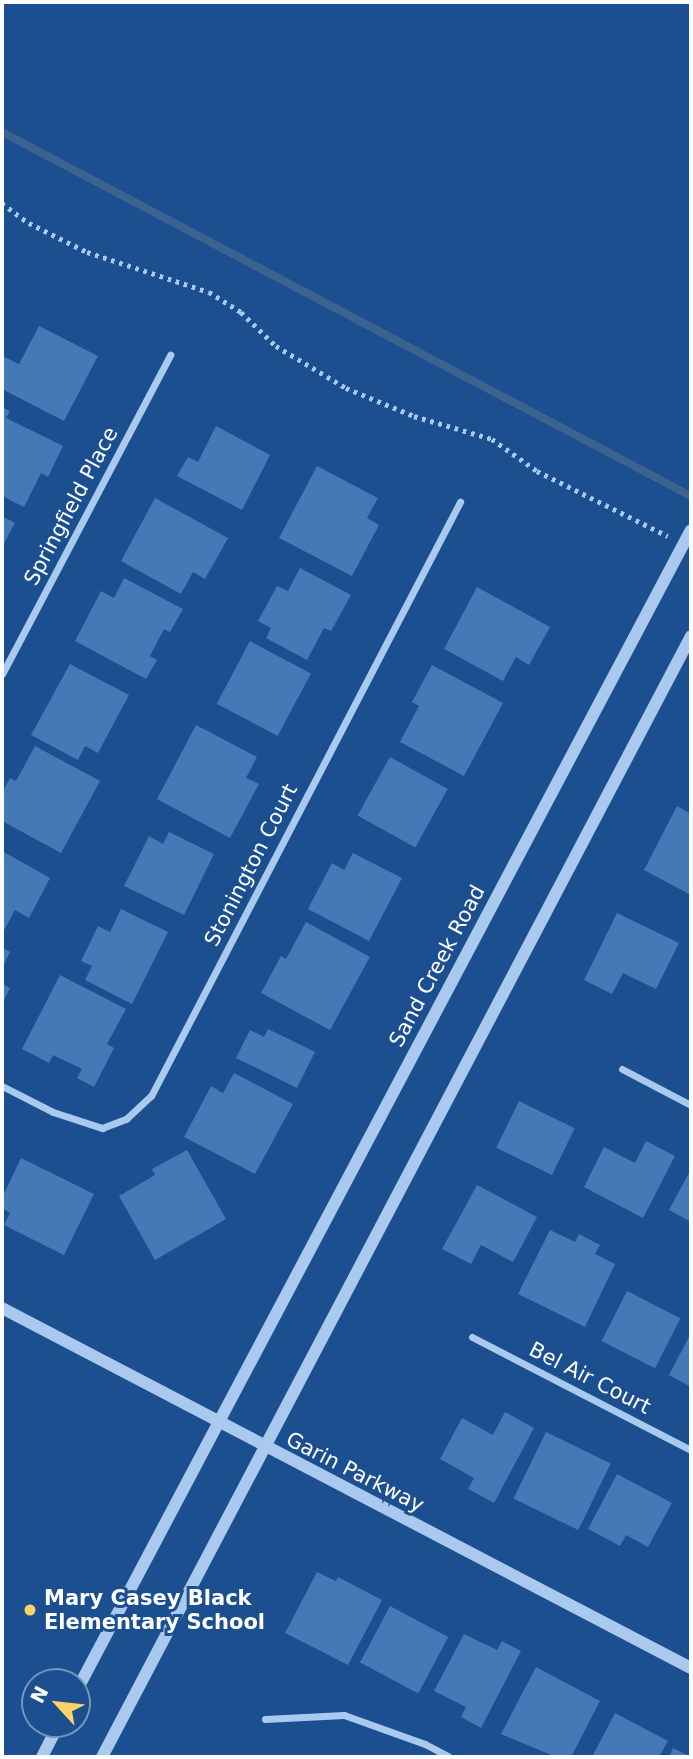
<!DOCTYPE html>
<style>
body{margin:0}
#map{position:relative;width:693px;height:1759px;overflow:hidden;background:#1b4f8f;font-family:"DejaVu Sans",sans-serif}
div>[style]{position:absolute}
.stream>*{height:8px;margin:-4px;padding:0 4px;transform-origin:4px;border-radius:4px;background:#3c6290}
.building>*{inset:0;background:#4478b7;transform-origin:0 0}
.path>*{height:4.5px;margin-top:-2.25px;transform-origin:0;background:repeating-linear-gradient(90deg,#a9c9ee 0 3.5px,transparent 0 8.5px)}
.minor>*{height:7px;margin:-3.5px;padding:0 3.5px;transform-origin:3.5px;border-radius:3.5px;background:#a9c9ee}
.tertiary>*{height:12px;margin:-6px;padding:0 6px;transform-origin:6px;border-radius:6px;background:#a9c9ee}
.dots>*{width:19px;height:19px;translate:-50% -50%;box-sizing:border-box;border:4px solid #1b4f8f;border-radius:50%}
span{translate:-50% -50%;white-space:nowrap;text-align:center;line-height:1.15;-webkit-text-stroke:6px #1b4f8f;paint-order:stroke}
.street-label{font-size:21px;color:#fff}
.poi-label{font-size:21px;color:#fff;font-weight:700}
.left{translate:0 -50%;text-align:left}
.frame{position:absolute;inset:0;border:4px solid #fff;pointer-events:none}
.north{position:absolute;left:21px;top:1668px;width:70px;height:70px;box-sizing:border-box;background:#1b4f8f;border:2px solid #7695bc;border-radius:50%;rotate:297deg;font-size:19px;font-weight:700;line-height:28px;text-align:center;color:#fff}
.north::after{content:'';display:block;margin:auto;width:24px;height:32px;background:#ffd166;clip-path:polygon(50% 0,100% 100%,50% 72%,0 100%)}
</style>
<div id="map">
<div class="stream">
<i style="left:2px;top:132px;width:779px;rotate:27.85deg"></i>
</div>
<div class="building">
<i style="clip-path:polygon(39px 326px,98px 356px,64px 421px,2px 389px,2px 356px,19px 364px)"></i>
<i style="clip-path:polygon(2px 407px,10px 411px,6px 418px,63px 446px,48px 477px,41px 473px,24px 507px,2px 496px)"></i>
<i style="clip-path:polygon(216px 426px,270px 455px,242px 510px,177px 476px,188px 457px,198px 462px)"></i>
<i style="clip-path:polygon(317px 466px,378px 498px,367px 518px,379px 525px,352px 576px,279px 538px)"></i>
<i style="clip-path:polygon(155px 498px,228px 538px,205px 579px,193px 572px,181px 594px,121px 561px)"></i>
<i style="clip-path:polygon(2px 516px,15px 523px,2px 547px)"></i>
<i style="clip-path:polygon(300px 568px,351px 595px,331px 631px,324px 628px,307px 660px,266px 638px,271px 628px,258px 621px,277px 586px,288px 591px)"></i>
<i style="clip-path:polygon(124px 578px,183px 609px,170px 632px,164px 629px,150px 656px,157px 660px,146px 679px,75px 641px,101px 591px,114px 598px)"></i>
<i style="clip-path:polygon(477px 587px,550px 627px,529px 665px,516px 657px,503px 681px,444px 649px)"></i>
<i style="left:250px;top:641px;width:69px;height:71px;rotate:28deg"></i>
<i style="clip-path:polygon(70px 664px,129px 695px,98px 753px,85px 746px,78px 760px,31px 735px)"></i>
<i style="clip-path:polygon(432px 665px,503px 703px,464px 776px,400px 742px,419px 706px,412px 702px)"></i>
<i style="clip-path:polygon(196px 725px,257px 757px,246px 778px,259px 784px,230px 838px,157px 799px)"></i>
<i style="clip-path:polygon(35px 746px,100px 781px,61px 853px,2px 821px,2px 793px,10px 778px,16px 781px)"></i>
<i style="left:390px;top:757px;width:66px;height:67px;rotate:29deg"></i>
<i style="clip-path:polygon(677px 806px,691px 814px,691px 895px,644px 870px)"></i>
<i style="clip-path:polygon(169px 832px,214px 854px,184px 915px,124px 886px,149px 836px,163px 844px)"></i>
<i style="clip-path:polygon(2px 851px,50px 878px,29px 918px,15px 910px,2px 934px)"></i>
<i style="clip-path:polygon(353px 853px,402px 878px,369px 941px,308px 909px,332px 863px,344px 870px)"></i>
<i style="clip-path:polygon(121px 909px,168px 932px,132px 1004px,85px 980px,92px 966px,81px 961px,98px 926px,110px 932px)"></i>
<i style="clip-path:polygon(617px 913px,679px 943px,656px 989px,623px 973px,612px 994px,584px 980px)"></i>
<i style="clip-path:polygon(306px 922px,370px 957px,330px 1030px,261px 993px,281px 956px,286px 959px)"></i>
<i style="clip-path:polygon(2px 947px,10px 952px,2px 968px)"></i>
<i style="clip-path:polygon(60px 975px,126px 1009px,107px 1044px,114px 1048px,94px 1087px,77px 1078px,82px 1069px,53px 1055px,49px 1063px,22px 1049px)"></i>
<i style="clip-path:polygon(2px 984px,10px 988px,2px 1004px)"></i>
<i style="clip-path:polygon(268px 1029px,315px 1052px,297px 1088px,236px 1058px,250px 1030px,264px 1037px)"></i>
<i style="clip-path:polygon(234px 1073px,293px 1104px,255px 1174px,184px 1137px,211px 1086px,223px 1093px)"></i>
<i style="left:519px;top:1101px;width:62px;height:52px;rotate:26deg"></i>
<i style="clip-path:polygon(646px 1141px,675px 1156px,643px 1218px,584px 1187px,604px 1147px,635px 1163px)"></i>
<i style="clip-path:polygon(187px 1150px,226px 1219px,155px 1260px,119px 1196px,155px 1175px,152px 1169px)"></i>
<i style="clip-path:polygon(21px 1158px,94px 1194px,64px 1255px,4px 1225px,10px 1213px,2px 1208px,2px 1198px)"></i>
<i style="clip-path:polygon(691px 1169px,691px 1222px,669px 1210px)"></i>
<i style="clip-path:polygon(477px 1185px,537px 1217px,513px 1262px,481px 1245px,471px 1264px,442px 1249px)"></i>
<i style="clip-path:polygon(550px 1230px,575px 1242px,579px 1234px,600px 1245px,595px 1254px,615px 1264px,585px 1327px,518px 1294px)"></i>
<i style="left:627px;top:1291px;width:60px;height:56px;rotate:27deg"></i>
<i style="clip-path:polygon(691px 1333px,691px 1387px,669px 1375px)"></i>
<i style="clip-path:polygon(505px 1412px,534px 1428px,494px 1503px,468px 1489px,474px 1478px,440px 1459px,462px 1418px,493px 1435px)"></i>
<i style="left:546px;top:1432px;width:72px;height:74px;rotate:26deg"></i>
<i style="clip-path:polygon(617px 1474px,672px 1503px,648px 1547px,626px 1535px,620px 1546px,588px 1529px)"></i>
<i style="clip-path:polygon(317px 1572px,336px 1581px,338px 1577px,382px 1600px,348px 1665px,285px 1633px)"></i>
<i style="left:390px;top:1606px;width:66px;height:64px;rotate:28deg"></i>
<i style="clip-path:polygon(464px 1634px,497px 1650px,502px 1641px,521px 1651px,481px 1728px,461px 1717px,466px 1707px,434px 1691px)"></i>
<i style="clip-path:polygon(536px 1667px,600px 1701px,571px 1757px,556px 1757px,501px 1734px)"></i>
<i style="clip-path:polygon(615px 1713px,668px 1741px,659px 1757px,592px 1757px)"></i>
<i style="clip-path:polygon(673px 1748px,691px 1757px,669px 1757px)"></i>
</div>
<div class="path">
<i style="left:2px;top:203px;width:34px;rotate:37deg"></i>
<i style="left:29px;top:223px;width:65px;rotate:26.6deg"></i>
<i style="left:87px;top:252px;width:128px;rotate:18.2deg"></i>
<i style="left:209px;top:292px;width:38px;rotate:32deg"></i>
<i style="left:241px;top:312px;width:49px;rotate:44.2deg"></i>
<i style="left:276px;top:346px;width:82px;rotate:31deg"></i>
<i style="left:346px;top:388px;width:74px;rotate:22.4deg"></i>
<i style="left:414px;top:416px;width:81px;rotate:16.4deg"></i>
<i style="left:492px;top:439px;width:55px;rotate:35.4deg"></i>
<i style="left:537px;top:471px;width:146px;rotate:26.4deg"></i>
</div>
<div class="minor">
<i style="left:2px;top:674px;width:361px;rotate:-62.2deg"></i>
<i style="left:622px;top:1069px;width:78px;rotate:27.6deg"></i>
<i style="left:2px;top:1086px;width:57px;rotate:27deg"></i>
<i style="left:53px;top:1112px;width:52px;rotate:18.1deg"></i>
<i style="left:102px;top:1128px;width:26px;rotate:-21deg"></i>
<i style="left:126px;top:1119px;width:34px;rotate:-43deg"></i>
<i style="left:151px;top:1096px;width:670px;rotate:-62.52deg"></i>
<i style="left:472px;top:1337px;width:246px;rotate:27.3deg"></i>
<i style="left:265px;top:1719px;width:79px;rotate:-2.9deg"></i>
<i style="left:344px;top:1715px;width:86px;rotate:19.7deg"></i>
<i style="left:425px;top:1744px;width:27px;rotate:28deg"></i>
</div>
<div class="tertiary">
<i style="left:2px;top:1308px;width:777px;rotate:27.59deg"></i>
<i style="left:77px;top:1690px;width:1312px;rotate:-62.11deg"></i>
<i style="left:42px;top:1757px;width:37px;rotate:-63deg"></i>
<i style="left:102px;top:1757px;width:1266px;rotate:-62.28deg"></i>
</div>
<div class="dots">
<i style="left:30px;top:1610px;background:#ffd166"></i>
</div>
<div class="street-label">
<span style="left:71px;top:506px;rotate:-62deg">Springfield Place</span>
<span style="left:251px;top:865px;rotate:-63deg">Stonington Court</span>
<span style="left:437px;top:966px;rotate:-62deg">Sand Creek Road</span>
<span style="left:590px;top:1378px;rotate:27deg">Bel Air Court</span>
<span style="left:355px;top:1472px;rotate:27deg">Garin Parkway</span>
</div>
<div class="poi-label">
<span class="left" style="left:44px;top:1610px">Mary Casey Black<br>Elementary School</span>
</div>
<div class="frame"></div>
<div class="north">N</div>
</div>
